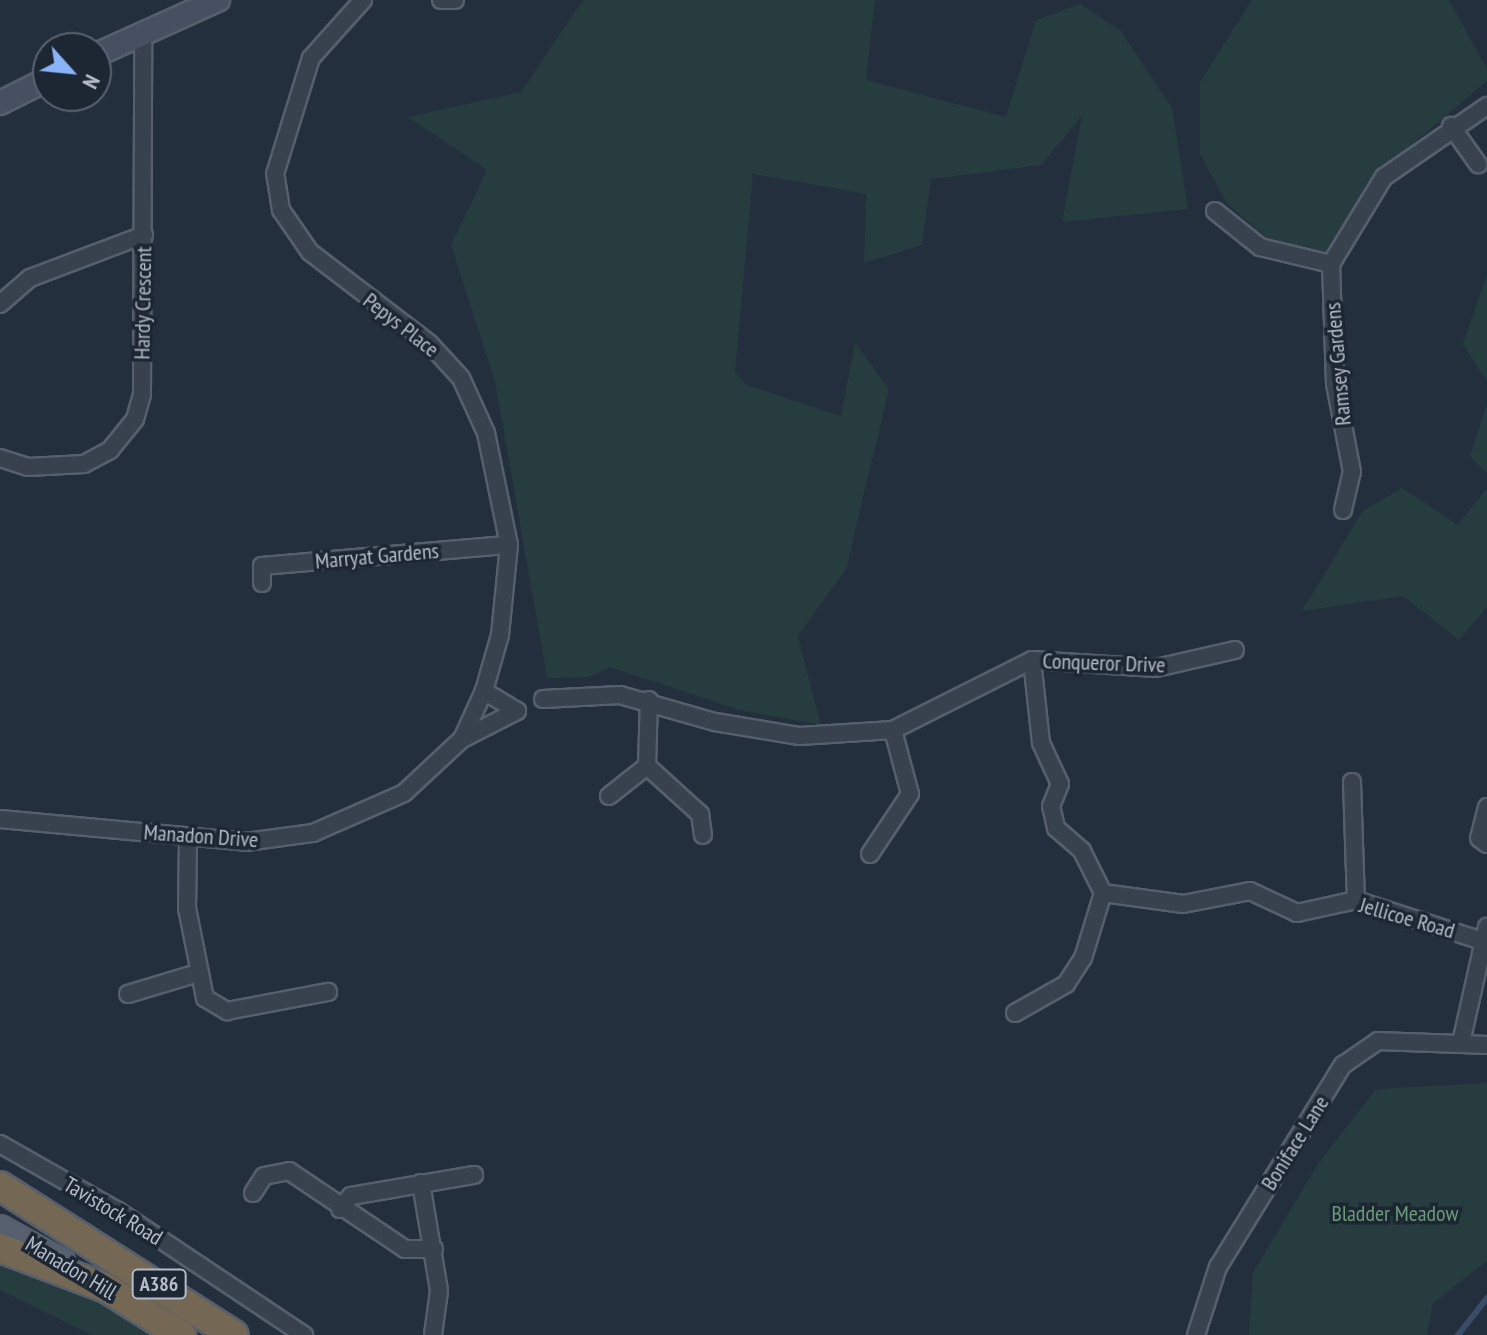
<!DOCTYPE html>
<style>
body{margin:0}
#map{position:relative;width:1487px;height:1335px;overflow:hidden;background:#242f3e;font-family:"PT Sans Narrow",sans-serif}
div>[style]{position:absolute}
.green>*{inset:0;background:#263c3f}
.stream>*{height:6px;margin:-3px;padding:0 3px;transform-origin:3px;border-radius:3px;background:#394c67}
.roads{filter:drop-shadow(2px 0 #565f6c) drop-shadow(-2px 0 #565f6c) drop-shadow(0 2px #565f6c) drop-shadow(0 -2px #565f6c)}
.street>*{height:16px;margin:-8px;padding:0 8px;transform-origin:8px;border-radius:8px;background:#38414e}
.secondary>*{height:22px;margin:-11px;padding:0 11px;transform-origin:11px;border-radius:11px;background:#465061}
.primary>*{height:24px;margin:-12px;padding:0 12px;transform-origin:12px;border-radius:12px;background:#56606e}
.highway>*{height:28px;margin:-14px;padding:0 14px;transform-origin:14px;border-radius:14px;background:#746855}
span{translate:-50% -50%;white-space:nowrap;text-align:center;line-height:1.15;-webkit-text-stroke:7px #1d2633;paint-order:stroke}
.shield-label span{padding:2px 6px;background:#1d2633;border:2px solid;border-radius:6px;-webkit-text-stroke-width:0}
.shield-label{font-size:20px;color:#b4bcc9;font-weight:700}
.street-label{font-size:22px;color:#b4bcc9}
.park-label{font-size:22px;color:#6b9a76}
.north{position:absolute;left:32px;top:32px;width:80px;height:80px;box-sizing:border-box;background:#1d2633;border:2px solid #59626f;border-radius:50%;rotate:117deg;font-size:22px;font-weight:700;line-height:32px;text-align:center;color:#b4bcc9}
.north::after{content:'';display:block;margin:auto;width:28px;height:36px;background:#8ab4f8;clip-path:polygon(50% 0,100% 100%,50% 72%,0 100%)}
</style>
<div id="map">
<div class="green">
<i style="clip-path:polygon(583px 0,875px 0,866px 80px,1006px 117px,1036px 20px,1080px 4px,1121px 31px,1172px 108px,1188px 209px,1062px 222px,1082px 116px,1041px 165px,931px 179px,922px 245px,864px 263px,866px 194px,753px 174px,735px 372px,746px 385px,841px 416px,855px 343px,889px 389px,846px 569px,798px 636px,821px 725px,740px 710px,610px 667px,589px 677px,547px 678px,495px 381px,451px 245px,487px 170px,408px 117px,521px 92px)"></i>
<i style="clip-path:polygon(1252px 0,1449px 0,1487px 69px,1487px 81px,1383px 169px,1327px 252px,1267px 239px,1226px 202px,1200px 154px,1200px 82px)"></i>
<i style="clip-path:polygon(1487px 274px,1487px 381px,1463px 344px)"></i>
<i style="clip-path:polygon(1487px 404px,1487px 474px,1470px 456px)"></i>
<i style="clip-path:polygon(1402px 488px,1458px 525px,1487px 488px,1487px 607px,1459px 640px,1403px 596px,1302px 611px,1362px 512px)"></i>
<i style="clip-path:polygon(1487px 1083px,1487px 1261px,1433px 1303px,1427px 1335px,1249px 1335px,1253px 1273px,1318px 1164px,1376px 1089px)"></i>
<i style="clip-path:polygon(0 1257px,135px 1316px,161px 1335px,92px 1335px,0 1290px)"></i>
</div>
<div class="stream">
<i style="left:1458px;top:1335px;width:47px;rotate:-51.9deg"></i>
</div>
<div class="roads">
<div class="street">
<i style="left:441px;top:0;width:14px"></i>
<i style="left:1451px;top:126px;width:47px;rotate:54.6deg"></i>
<i style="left:1215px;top:211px;width:58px;rotate:38.7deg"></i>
<i style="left:1260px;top:247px;width:73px;rotate:13.5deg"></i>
<i style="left:0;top:304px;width:40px;rotate:-41deg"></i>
<i style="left:30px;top:278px;width:122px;rotate:-20.7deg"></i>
<i style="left:0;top:458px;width:29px;rotate:18deg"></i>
<i style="left:28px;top:467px;width:56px;rotate:-3.1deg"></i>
<i style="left:84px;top:464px;width:30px;rotate:-28deg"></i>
<i style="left:110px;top:450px;width:40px;rotate:-51deg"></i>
<i style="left:135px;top:419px;width:26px;rotate:-74deg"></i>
<i style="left:142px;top:394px;width:363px;rotate:-89.8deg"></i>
<i style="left:1343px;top:510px;width:39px;rotate:-77deg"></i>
<i style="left:1352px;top:472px;width:90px;rotate:-100.9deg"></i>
<i style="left:1335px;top:384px;width:120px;rotate:-91.9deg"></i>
<i style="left:1331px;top:264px;width:102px;rotate:-58.7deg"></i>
<i style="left:1384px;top:177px;width:125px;rotate:-34.6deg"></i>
<i style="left:262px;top:583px;width:17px;rotate:-90deg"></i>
<i style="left:262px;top:566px;width:248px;rotate:-4.9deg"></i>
<i style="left:1032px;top:660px;width:83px;rotate:83.8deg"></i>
<i style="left:1041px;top:743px;width:45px;rotate:65.1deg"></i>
<i style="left:1060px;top:784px;width:24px;rotate:112deg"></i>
<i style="left:1051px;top:806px;width:23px;rotate:77deg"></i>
<i style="left:1056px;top:828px;width:35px;rotate:41deg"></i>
<i style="left:1082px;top:851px;width:47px;rotate:63.4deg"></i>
<i style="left:543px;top:699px;width:77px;rotate:-3deg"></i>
<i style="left:620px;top:695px;width:99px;rotate:15.9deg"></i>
<i style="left:715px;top:722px;width:86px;rotate:9.4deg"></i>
<i style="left:800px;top:736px;width:93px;rotate:-3.7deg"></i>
<i style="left:893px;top:730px;width:156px;rotate:-26.7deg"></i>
<i style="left:1032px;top:660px;width:124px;rotate:3.7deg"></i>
<i style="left:1156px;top:668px;width:81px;rotate:-12.8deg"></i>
<i style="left:462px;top:739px;width:62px;rotate:-27deg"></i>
<i style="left:517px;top:711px;width:39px;rotate:-149deg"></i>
<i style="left:647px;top:766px;width:66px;rotate:-88.3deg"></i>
<i style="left:1352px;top:782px;width:118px;rotate:88.1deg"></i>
<i style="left:609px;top:796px;width:48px;rotate:-38.3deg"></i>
<i style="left:647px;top:766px;width:72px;rotate:42.2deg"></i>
<i style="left:700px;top:814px;width:21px;rotate:82deg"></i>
<i style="left:1487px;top:807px;width:32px;rotate:104deg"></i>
<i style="left:1479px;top:838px;width:10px;rotate:37deg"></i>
<i style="left:0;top:819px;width:247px;rotate:5.3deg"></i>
<i style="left:246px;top:842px;width:68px;rotate:-7.7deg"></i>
<i style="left:313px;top:833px;width:99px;rotate:-23.7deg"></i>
<i style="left:404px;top:793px;width:79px;rotate:-43deg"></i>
<i style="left:462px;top:739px;width:53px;rotate:-65.4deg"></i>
<i style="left:484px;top:691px;width:58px;rotate:-74.1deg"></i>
<i style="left:500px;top:635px;width:90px;rotate:-84.3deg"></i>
<i style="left:509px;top:545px;width:114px;rotate:-101.6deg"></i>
<i style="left:486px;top:433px;width:60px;rotate:-114.4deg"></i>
<i style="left:461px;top:378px;width:47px;rotate:-132.4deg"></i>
<i style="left:429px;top:343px;width:150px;rotate:-142.6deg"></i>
<i style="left:310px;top:252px;width:51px;rotate:-124.6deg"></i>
<i style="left:281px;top:210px;width:36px;rotate:-99deg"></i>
<i style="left:275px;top:174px;width:121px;rotate:-72.8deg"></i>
<i style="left:311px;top:58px;width:78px;rotate:-48.1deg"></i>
<i style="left:188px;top:838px;width:70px;rotate:90.8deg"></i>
<i style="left:187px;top:908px;width:92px;rotate:78.7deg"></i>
<i style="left:205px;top:998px;width:26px;rotate:31deg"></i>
<i style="left:227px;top:1011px;width:103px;rotate:-10.7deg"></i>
<i style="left:870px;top:854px;width:72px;rotate:-56.3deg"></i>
<i style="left:910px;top:794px;width:66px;rotate:-104.9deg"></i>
<i style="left:1103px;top:893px;width:81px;rotate:7.8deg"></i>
<i style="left:1183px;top:904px;width:68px;rotate:-11deg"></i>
<i style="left:1250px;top:891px;width:52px;rotate:25.1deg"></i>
<i style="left:1297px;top:913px;width:60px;rotate:-12.4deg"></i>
<i style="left:1356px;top:900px;width:129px;rotate:18deg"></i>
<i style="left:128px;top:994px;width:73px;rotate:-16.7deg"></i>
<i style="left:1015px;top:1013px;width:59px;rotate:-29.6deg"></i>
<i style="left:1066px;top:984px;width:31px;rotate:-57deg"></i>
<i style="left:1083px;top:958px;width:68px;rotate:-72.9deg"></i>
<i style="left:1461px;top:1043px;width:119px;rotate:-77.4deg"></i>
<i style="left:0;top:1144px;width:136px;rotate:29.6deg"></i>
<i style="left:118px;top:1211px;width:224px;rotate:33.7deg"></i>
<i style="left:421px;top:1183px;width:109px;rotate:80.5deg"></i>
<i style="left:439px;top:1291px;width:44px;rotate:97.8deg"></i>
<i style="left:253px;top:1193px;width:20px;rotate:-57deg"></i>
<i style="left:264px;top:1176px;width:25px;rotate:-11deg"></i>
<i style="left:289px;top:1171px;width:140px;rotate:33.9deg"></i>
<i style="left:405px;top:1249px;width:29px"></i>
<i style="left:340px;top:1209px;width:17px;rotate:-50deg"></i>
<i style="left:351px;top:1196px;width:125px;rotate:-9.7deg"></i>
<i style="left:1196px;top:1335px;width:71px;rotate:-72.1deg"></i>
<i style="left:1218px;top:1267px;width:238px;rotate:-58.3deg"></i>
<i style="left:1343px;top:1065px;width:42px;rotate:-34.4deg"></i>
<i style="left:1378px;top:1041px;width:109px;rotate:2.1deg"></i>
</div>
<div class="secondary">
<i style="left:96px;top:55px;width:134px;rotate:-24.3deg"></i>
<i style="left:0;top:103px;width:54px;rotate:-26.6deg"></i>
</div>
<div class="primary">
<i style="left:0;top:1228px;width:72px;rotate:29.1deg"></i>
</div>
<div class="highway">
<i style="left:0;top:1186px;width:277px;rotate:32.5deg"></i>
<i style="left:0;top:1248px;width:113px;rotate:20.7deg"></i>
<i style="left:106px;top:1288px;width:89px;rotate:32.1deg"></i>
</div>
</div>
<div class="shield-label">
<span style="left:159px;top:1284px">A386</span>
</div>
<div class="street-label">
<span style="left:143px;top:303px;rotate:-89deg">Hardy Crescent</span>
<span style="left:401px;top:325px;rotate:38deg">Pepys Place</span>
<span style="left:1338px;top:364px;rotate:-95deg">Ramsey Gardens</span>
<span style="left:377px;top:556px;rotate:-5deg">Marryat Gardens</span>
<span style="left:1104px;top:663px;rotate:2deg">Conqueror Drive</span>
<span style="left:201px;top:836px;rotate:4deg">Manadon Drive</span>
<span style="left:1407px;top:918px;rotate:16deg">Jellicoe Road</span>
<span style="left:1295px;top:1143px;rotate:-58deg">Boniface Lane</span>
<span style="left:113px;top:1211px;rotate:31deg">Tavistock Road</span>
<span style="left:71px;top:1268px;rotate:31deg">Manadon Hill</span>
</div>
<div class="park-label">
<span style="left:1395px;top:1214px">Bladder Meadow</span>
</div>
<div class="north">N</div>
</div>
